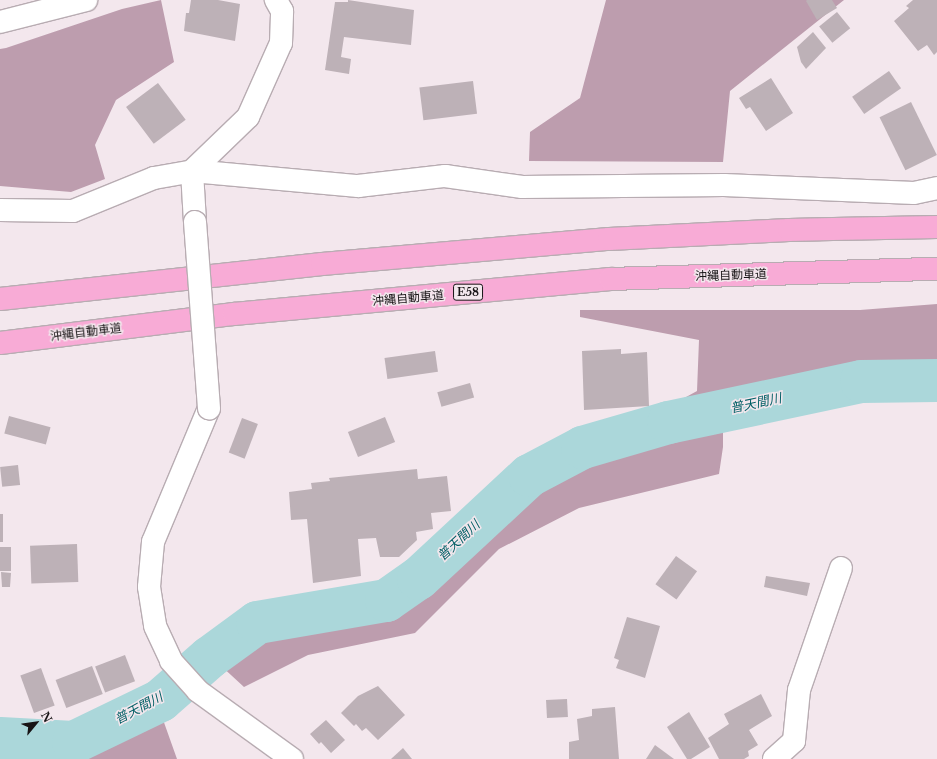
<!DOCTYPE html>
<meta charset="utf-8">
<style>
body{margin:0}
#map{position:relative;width:937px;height:759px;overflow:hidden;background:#f3e7ed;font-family:"Libre Baskerville","Noto Sans JP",serif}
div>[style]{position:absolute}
.forest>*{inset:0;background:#bd9dae}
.river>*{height:43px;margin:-21.5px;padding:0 21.5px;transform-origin:21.5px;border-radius:21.5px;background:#abd7da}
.building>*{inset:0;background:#bdb1b7;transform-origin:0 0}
.roads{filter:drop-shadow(1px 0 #b8acb2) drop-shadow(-1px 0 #b8acb2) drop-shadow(0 1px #b8acb2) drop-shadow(0 -1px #b8acb2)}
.minor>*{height:22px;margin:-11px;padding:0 11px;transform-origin:11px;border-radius:11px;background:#fff}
.highway>*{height:22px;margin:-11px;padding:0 11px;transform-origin:11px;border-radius:11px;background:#f8abd6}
.bridges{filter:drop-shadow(1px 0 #b8acb2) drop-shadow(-1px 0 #b8acb2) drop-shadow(0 1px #b8acb2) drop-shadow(0 -1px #b8acb2)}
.minor-bridge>*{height:22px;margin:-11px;padding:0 11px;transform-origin:11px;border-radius:11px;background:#fff}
span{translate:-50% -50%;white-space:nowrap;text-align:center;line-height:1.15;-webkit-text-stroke:3px #f3e7ed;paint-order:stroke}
.shield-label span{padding:1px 3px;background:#f3e7ed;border:1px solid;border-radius:3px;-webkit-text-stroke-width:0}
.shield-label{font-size:11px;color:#181416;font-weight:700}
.street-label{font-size:12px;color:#181416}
.water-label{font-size:13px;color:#005f65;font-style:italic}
.north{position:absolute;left:16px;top:703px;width:40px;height:40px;-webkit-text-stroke:3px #f3e7ed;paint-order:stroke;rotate:61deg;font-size:11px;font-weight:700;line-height:16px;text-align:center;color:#181416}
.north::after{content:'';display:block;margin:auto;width:14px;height:18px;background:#181416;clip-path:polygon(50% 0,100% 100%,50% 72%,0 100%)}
</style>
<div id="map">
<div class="forest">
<i style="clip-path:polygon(161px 0,174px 62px,116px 100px,95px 145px,105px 179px,71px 192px,0 186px,0 49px,6px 48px,122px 9px)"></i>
<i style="clip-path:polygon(606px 0,844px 0,730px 91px,723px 162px,529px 161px,530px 132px,580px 98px)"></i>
<i style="clip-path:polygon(937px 304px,937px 388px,887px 388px,842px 402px,723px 425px,723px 447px,719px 474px,579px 508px,499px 549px,415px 633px,308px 655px,244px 687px,206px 652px,278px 612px,389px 592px,581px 435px,657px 413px,697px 391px,699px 340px,580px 317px,580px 310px,860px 310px)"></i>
<i style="clip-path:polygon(161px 714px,177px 759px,0 759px,0 755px,69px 755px)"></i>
</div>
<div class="river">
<i style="left:0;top:738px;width:73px;rotate:3.1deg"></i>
<i style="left:73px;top:742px;width:97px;rotate:-25.8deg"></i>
<i style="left:160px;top:700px;width:65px;rotate:-41.3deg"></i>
<i style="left:209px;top:657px;width:59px;rotate:-36.1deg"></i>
<i style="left:257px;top:622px;width:131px;rotate:-9.7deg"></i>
<i style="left:386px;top:600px;width:39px;rotate:-35deg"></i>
<i style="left:418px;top:578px;width:151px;rotate:-42.9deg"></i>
<i style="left:529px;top:475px;width:60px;rotate:-27.8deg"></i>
<i style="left:582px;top:447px;width:90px;rotate:-16.2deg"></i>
<i style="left:668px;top:422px;width:197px;rotate:-12deg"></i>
<i style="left:861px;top:381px;width:76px;rotate:-0.8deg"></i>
</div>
<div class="building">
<i style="clip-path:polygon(191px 0,218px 0,240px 4px,235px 41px,184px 31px,186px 13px,189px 13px)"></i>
<i style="clip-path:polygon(348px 0,414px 10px,411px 45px,344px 37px,341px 57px,351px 59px,349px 74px,325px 70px,335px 2px,348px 2px)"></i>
<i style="clip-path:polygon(807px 0,832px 0,837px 8px,817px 20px,806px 1px)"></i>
<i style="clip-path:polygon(913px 0,937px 0,937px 52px,934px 55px,927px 45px,918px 51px,894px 21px,909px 8px,906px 6px)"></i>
<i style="left:837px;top:12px;width:21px;height:23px;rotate:51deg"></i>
<i style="clip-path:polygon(813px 32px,826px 48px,806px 69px,801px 62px,797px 47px)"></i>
<i style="left:889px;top:71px;width:21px;height:45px;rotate:55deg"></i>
<i style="clip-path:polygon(771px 78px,793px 113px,766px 131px,750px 107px,746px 109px,739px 98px)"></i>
<i style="left:473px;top:81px;width:33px;height:54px;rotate:83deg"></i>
<i style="left:158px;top:83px;width:46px;height:40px;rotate:53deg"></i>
<i style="left:911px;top:102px;width:59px;height:35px;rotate:64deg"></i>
<i style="clip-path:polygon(621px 349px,621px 354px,647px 352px,649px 406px,584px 410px,582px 351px)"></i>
<i style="left:435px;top:351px;width:21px;height:51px;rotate:82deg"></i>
<i style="left:470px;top:383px;width:15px;height:34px;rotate:74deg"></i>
<i style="left:9px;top:416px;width:43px;height:18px;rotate:15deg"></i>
<i style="left:385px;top:417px;width:27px;height:40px;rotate:68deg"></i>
<i style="left:242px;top:418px;width:17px;height:37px;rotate:21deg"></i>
<i style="left:18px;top:465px;width:20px;height:18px;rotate:84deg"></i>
<i style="clip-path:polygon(417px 469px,418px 479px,447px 476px,451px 511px,431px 513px,433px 529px,416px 532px,417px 540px,399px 557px,380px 557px,376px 538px,358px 539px,361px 576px,313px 583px,307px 519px,291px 520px,289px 492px,312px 489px,311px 483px,330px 481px,329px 478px)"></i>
<i style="left:0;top:514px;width:3px;height:28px"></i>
<i style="left:77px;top:544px;width:38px;height:47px;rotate:88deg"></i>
<i style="left:0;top:547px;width:11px;height:24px"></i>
<i style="left:676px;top:556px;width:26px;height:35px;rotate:36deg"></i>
<i style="clip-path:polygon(1px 572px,11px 573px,10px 587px,2px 587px)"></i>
<i style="clip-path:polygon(766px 576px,810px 583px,807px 596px,764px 587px)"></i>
<i style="clip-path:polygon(627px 617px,660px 626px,645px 678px,616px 668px,619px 660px,614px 658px)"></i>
<i style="left:125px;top:655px;width:28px;height:32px;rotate:69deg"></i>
<i style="left:92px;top:666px;width:30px;height:39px;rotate:69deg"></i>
<i style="left:41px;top:668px;width:40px;height:22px;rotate:70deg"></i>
<i style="clip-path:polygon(378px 686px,405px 715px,378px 740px,366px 728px,362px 731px,356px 724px,354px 726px,341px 713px,358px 696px)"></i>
<i style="clip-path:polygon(761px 694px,772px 716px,749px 730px,758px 745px,748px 751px,749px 756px,744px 759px,719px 759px,708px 738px,729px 724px,724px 714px)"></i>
<i style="left:567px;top:699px;width:18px;height:21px;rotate:87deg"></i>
<i style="clip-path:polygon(615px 707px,619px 759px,569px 759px,569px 742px,579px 740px,577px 719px,592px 716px,592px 709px)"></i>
<i style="clip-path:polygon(689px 712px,710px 747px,691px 759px,687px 759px,667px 727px)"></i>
<i style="clip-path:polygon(326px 720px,345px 740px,331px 753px,321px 742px,319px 744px,310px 734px)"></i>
<i style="clip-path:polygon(655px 745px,674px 759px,646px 759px)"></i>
<i style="clip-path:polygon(403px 748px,412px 759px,391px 759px)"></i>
</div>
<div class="roads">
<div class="minor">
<i style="left:0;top:22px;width:89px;rotate:-14.3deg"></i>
<i style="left:0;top:210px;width:73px;rotate:0.8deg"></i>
<i style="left:73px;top:211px;width:87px;rotate:-22.2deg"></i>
<i style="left:154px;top:178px;width:39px;rotate:-10deg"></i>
<i style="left:192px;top:171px;width:167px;rotate:5.2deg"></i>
<i style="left:358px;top:186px;width:88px;rotate:-6.6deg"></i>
<i style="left:445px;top:176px;width:78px;rotate:8.1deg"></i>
<i style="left:522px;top:187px;width:202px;rotate:-0.6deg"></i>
<i style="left:724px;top:185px;width:190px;rotate:2.4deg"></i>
<i style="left:914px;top:193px;width:24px;rotate:-12deg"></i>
<i style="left:195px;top:222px;width:51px;rotate:-93.4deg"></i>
<i style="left:192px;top:171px;width:78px;rotate:-44deg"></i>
<i style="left:248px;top:117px;width:81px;rotate:-66deg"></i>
<i style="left:281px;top:43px;width:32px;rotate:-88deg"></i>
<i style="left:282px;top:11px;width:13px;rotate:-119deg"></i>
<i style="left:209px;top:408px;width:145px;rotate:112.7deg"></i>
<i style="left:153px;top:542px;width:45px;rotate:95.1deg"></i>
<i style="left:149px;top:587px;width:39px;rotate:81deg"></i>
<i style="left:155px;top:626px;width:38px;rotate:65deg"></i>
<i style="left:171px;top:661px;width:40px;rotate:48deg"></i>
<i style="left:198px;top:691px;width:116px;rotate:35.9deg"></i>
<i style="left:774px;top:759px;width:27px;rotate:-42deg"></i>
<i style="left:794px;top:741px;width:51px;rotate:-84.4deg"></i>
<i style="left:799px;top:690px;width:129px;rotate:-71deg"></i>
</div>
<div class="highway">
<i style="left:0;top:299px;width:324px;rotate:-6.2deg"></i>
<i style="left:322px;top:264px;width:288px;rotate:-5deg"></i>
<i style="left:609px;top:239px;width:180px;rotate:-2.9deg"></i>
<i style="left:789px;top:230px;width:148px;rotate:-1.2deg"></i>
<i style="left:0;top:343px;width:236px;rotate:-7.1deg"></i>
<i style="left:234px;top:314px;width:378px;rotate:-5.3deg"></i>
<i style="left:610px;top:279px;width:327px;rotate:-1.8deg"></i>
</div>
</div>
<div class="bridges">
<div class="minor-bridge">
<i style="left:195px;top:222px;width:187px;rotate:85.7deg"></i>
</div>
</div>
<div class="shield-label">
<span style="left:468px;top:292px">E58</span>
</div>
<div class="street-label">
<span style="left:731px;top:275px;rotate:-2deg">沖縄自動車道</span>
<span style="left:408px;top:298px;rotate:-5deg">沖縄自動車道</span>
<span style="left:86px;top:332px;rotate:-7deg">沖縄自動車道</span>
</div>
<div class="water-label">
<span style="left:756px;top:404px;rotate:-12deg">普天間川</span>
<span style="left:459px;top:541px;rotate:-43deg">普天間川</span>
<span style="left:139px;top:709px;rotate:-28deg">普天間川</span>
</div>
<div class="north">N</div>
</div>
